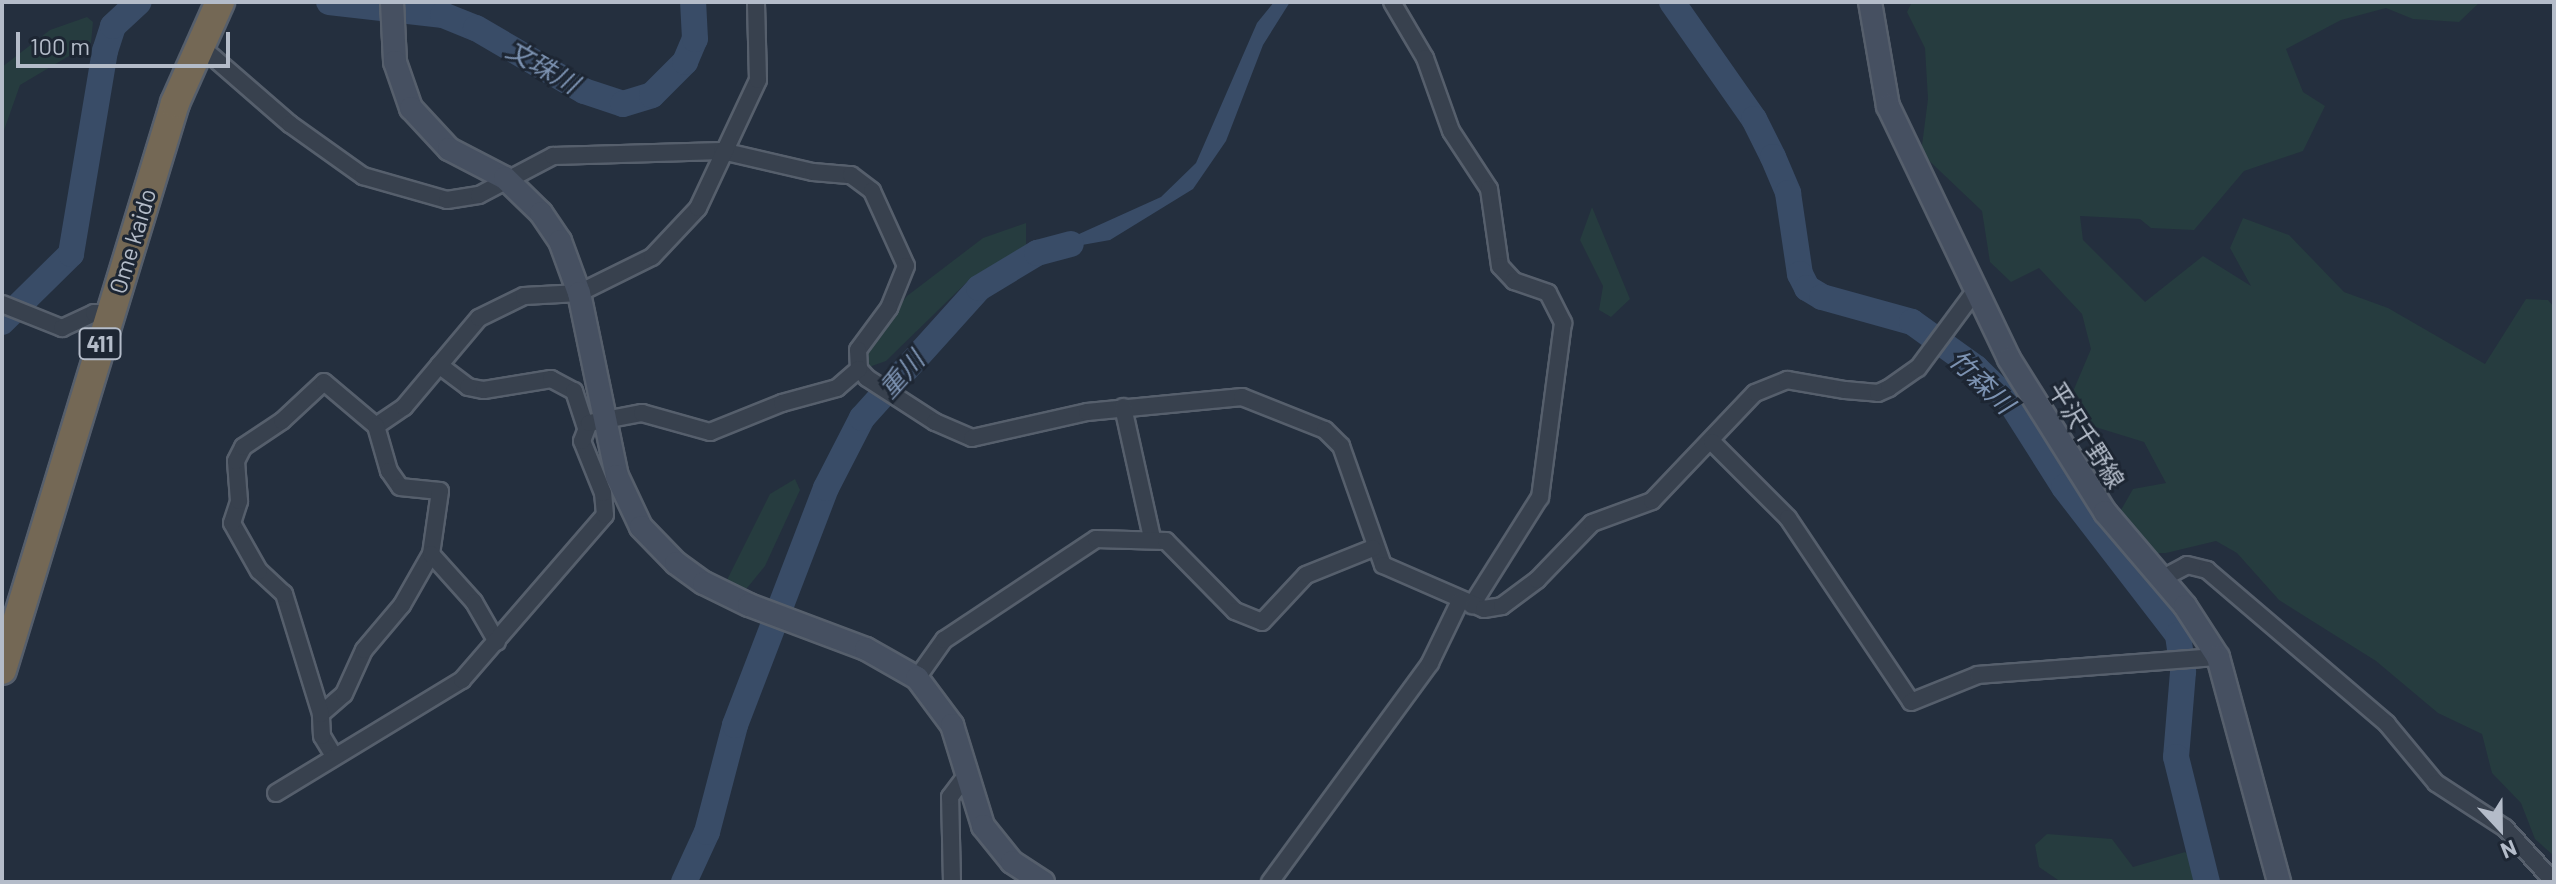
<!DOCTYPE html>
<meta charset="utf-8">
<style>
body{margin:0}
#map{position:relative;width:2556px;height:884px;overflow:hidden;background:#242f3e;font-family:Barlow,"Noto Sans JP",sans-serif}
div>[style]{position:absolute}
.green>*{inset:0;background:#263c3f}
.water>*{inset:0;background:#394c67}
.river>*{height:26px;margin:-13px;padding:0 13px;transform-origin:13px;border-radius:13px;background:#394c67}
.roads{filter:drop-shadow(2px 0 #565f6c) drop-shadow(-2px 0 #565f6c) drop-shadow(0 2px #565f6c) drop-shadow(0 -2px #565f6c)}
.street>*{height:16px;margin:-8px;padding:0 8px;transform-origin:8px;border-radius:8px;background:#38414e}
.secondary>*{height:22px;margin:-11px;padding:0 11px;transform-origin:11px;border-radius:11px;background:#465061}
.highway>*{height:28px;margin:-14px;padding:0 14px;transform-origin:14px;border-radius:14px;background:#746855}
span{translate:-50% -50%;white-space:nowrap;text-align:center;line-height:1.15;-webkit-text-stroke:6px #1d2633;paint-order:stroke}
.shield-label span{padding:2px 6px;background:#1d2633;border:2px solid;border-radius:6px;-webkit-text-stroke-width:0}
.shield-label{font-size:22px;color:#b4bcc9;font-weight:700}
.street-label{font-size:24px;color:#b4bcc9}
.water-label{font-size:26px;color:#7c92b1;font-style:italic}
.frame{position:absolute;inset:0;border:4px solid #b4bcc9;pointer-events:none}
.north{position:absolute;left:2460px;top:788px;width:80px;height:80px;-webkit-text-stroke:6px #1d2633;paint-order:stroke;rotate:158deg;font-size:22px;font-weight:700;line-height:32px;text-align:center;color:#b4bcc9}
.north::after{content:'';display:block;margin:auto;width:28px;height:36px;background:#b4bcc9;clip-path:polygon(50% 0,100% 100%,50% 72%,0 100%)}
.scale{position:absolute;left:16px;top:32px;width:214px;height:36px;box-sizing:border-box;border:4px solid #b4bcc9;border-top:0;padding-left:10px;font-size:24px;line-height:28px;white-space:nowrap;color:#b4bcc9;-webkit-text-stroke:6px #1d2633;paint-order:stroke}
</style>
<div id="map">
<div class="green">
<i style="clip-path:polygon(1912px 2px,2480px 2px,2459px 22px,2413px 19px,2386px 8px,2341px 20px,2286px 49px,2303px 92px,2325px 106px,2303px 151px,2244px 171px,2194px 230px,2151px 228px,2140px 219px,2080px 216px,2083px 240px,2145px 302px,2203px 256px,2251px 286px,2230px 248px,2243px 218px,2289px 235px,2344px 292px,2388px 308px,2485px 364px,2526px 299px,2548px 300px,2554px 307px,2554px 856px,2535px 839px,2521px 803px,2492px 773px,2482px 734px,2438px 713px,2376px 661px,2279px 600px,2237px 553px,2216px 541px,2166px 553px,2142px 553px,2117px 517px,2133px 489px,2166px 483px,2144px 442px,2092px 426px,2069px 401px,2091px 349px,2082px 314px,2039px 268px,2011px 282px,1990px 262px,1982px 211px,1921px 153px,1928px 99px,1925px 48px,1907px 12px)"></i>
<i style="clip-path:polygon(87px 17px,93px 22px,91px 43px,20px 85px,2px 136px,2px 67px,50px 30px)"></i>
<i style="clip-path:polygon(1592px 207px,1630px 299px,1611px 317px,1599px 310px,1603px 286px,1580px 240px)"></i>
<i style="clip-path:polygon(1026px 223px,1026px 248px,969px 280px,886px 361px,869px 367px,863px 352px,907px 296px,983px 238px)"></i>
<i style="clip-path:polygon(795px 479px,800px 490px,765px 566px,747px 588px,734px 588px,726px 582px,770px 494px)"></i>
<i style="clip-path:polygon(2047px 834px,2112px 839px,2133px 867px,2185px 852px,2196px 864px,2199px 882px,2061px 882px,2039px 867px,2035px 845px)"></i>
</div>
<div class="water">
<i style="clip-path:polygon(1274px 2px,1290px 2px,1263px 45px,1226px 141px,1193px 189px,1110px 240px,1037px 253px,1161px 197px,1196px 163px,1257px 23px)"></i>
</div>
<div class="river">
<i style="left:329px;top:2px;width:115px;rotate:6.5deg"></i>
<i style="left:443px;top:15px;width:35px;rotate:22deg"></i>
<i style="left:476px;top:28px;width:125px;rotate:30.3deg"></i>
<i style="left:584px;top:91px;width:41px;rotate:18.4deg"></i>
<i style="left:623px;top:104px;width:30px;rotate:-17deg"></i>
<i style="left:652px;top:95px;width:47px;rotate:-45deg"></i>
<i style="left:685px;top:62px;width:25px;rotate:-67deg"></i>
<i style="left:695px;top:39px;width:37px;rotate:-93deg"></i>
<i style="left:1672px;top:2px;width:143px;rotate:55deg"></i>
<i style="left:1754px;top:119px;width:42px;rotate:63.4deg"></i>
<i style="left:1773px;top:157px;width:39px;rotate:67deg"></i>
<i style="left:1788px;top:193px;width:82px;rotate:81.6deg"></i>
<i style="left:1800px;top:274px;width:16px;rotate:63deg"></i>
<i style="left:1807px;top:288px;width:17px;rotate:31deg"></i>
<i style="left:1822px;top:297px;width:93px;rotate:15.5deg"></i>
<i style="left:1912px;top:322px;width:79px;rotate:35.7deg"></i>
<i style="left:1976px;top:368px;width:46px;rotate:44.1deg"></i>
<i style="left:2009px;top:400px;width:103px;rotate:57.7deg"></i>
<i style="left:2064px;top:487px;width:187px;rotate:52.4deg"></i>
<i style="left:2178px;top:635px;width:37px;rotate:82deg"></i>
<i style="left:2183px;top:672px;width:85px;rotate:94.7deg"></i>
<i style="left:2176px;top:757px;width:129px;rotate:76.1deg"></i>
<i style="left:2px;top:322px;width:97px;rotate:-44.6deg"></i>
<i style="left:71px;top:254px;width:206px;rotate:-80.5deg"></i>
<i style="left:105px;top:51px;width:26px;rotate:-72deg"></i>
<i style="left:113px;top:26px;width:35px;rotate:-43deg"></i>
<i style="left:684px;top:882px;width:55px;rotate:-65.3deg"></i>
<i style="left:707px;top:832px;width:111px;rotate:-75.3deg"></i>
<i style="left:735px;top:725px;width:254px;rotate:-69deg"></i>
<i style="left:826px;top:488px;width:79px;rotate:-62.8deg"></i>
<i style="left:862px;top:418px;width:175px;rotate:-48deg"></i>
<i style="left:979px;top:288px;width:68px;rotate:-31.1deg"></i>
<i style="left:1037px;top:253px;width:35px;rotate:-15deg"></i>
</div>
<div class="roads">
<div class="street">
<i style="left:1392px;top:2px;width:65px;rotate:59.5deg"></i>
<i style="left:1425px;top:58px;width:77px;rotate:70.4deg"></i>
<i style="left:1451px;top:131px;width:69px;rotate:56.8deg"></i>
<i style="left:1489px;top:189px;width:78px;rotate:81.9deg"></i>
<i style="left:1500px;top:266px;width:21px;rotate:47deg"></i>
<i style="left:1514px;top:281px;width:36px;rotate:19deg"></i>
<i style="left:1548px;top:293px;width:34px;rotate:63deg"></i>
<i style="left:1563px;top:323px;width:176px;rotate:97.5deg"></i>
<i style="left:1540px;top:497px;width:128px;rotate:122.2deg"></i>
<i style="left:199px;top:45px;width:121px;rotate:41deg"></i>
<i style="left:290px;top:124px;width:90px;rotate:35.5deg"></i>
<i style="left:363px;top:176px;width:87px;rotate:15.9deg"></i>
<i style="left:447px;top:200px;width:32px;rotate:-9deg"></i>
<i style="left:479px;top:195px;width:84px;rotate:-27.8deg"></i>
<i style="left:553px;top:156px;width:169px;rotate:-1.7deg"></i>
<i style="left:722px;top:151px;width:93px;rotate:13deg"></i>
<i style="left:813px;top:172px;width:38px;rotate:5deg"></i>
<i style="left:851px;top:175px;width:26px;rotate:37deg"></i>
<i style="left:872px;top:191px;width:82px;rotate:65.6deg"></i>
<i style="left:906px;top:266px;width:45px;rotate:112deg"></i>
<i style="left:889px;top:308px;width:52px;rotate:126.4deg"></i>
<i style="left:858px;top:350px;width:19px;rotate:87deg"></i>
<i style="left:859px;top:369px;width:12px;rotate:48deg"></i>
<i style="left:867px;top:378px;width:81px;rotate:32.9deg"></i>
<i style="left:935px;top:422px;width:40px;rotate:23.4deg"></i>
<i style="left:972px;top:438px;width:118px;rotate:-12.7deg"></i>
<i style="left:1087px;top:412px;width:156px;rotate:-5.5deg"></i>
<i style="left:1242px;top:397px;width:89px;rotate:21.7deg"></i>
<i style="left:1325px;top:430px;width:23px;rotate:45deg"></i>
<i style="left:1341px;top:446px;width:126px;rotate:70.6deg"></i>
<i style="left:1383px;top:565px;width:110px;rotate:23.5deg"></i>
<i style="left:1484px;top:609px;width:18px;rotate:-9deg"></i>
<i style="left:1502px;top:606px;width:44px;rotate:-36.6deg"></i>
<i style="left:1537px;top:580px;width:79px;rotate:-46deg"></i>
<i style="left:1592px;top:523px;width:64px;rotate:-20.1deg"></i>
<i style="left:1652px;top:501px;width:149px;rotate:-46.4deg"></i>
<i style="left:1755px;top:393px;width:35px;rotate:-22deg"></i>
<i style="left:1787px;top:380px;width:59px;rotate:9.8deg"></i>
<i style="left:1845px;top:390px;width:33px;rotate:5deg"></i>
<i style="left:1878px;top:393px;width:12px;rotate:-24deg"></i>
<i style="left:1889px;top:388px;width:35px;rotate:-35deg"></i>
<i style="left:1918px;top:368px;width:96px;rotate:-53.5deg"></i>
<i style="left:2px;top:304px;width:65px;rotate:21.8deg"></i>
<i style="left:62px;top:328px;width:35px;rotate:-25deg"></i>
<i style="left:94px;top:313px;width:16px"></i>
<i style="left:439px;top:365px;width:36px;rotate:37deg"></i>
<i style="left:468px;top:387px;width:16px;rotate:11deg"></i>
<i style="left:484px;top:390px;width:68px;rotate:-9.3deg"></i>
<i style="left:551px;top:379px;width:26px;rotate:28deg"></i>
<i style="left:574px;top:391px;width:38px;rotate:72deg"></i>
<i style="left:1123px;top:407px;width:134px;rotate:77.5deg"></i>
<i style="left:376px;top:426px;width:34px;rotate:-34deg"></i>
<i style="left:404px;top:407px;width:116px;rotate:-49.9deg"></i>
<i style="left:479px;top:318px;width:50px;rotate:-26.1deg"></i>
<i style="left:524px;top:296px;width:55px;rotate:-3.1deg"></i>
<i style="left:579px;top:293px;width:81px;rotate:-26.3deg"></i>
<i style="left:652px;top:257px;width:67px;rotate:-46.8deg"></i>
<i style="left:698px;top:208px;width:141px;rotate:-64.9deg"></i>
<i style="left:758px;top:80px;width:78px;rotate:-91.5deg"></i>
<i style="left:1712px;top:442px;width:107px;rotate:45deg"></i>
<i style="left:1788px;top:518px;width:221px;rotate:56.2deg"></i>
<i style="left:1911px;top:702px;width:72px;rotate:-21.9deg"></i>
<i style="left:1978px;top:675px;width:241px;rotate:-4.3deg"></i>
<i style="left:2163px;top:578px;width:27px;rotate:-28deg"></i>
<i style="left:2187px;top:565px;width:21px;rotate:14deg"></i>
<i style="left:2207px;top:570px;width:237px;rotate:40.5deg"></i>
<i style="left:2387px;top:724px;width:77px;rotate:50.3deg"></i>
<i style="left:2436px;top:783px;width:82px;rotate:33.1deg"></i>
<i style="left:2505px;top:828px;width:73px;rotate:47.8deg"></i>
<i style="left:917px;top:678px;width:47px;rotate:-54.6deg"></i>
<i style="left:944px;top:640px;width:182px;rotate:-33.6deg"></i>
<i style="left:1096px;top:539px;width:70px;rotate:1.6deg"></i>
<i style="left:1166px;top:541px;width:98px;rotate:45.4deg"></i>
<i style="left:1235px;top:611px;width:29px;rotate:22deg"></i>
<i style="left:1262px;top:622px;width:64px;rotate:-46.9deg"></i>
<i style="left:1306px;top:575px;width:72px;rotate:-21.9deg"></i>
<i style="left:321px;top:714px;width:30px;rotate:-41deg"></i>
<i style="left:344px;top:694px;width:48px;rotate:-65.6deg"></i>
<i style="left:364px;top:650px;width:59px;rotate:-49.8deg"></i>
<i style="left:402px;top:605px;width:59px;rotate:-60.4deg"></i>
<i style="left:334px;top:756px;width:23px;rotate:-121deg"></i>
<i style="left:322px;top:736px;width:22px;rotate:-93deg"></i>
<i style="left:321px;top:714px;width:126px;rotate:-107.1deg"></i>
<i style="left:284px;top:594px;width:34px;rotate:-137deg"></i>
<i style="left:259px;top:571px;width:55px;rotate:-119.4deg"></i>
<i style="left:232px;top:523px;width:23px;rotate:-72deg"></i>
<i style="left:239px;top:501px;width:40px;rotate:-94.3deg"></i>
<i style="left:236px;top:461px;width:16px;rotate:-63deg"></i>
<i style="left:243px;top:447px;width:47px;rotate:-33.7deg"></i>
<i style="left:282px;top:421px;width:57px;rotate:-42.9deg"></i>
<i style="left:324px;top:382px;width:68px;rotate:40.2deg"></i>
<i style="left:376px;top:426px;width:47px;rotate:73.9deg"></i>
<i style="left:389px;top:471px;width:19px;rotate:55deg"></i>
<i style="left:400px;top:487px;width:40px;rotate:5.7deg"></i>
<i style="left:440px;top:491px;width:64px;rotate:98.1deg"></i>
<i style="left:431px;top:554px;width:64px;rotate:48.1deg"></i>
<i style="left:474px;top:602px;width:46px;rotate:60.1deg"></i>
<i style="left:276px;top:793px;width:218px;rotate:-31.3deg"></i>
<i style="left:462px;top:680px;width:218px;rotate:-49.1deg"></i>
<i style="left:605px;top:515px;width:22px;rotate:-95deg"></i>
<i style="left:603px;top:493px;width:56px;rotate:-112deg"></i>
<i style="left:582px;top:441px;width:19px;rotate:-69deg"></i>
<i style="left:589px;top:423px;width:54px;rotate:-10.7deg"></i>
<i style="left:642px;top:413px;width:71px;rotate:15.6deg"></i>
<i style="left:710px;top:432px;width:78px;rotate:-21.9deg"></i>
<i style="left:782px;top:403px;width:57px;rotate:-15.3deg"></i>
<i style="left:837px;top:388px;width:29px;rotate:-41deg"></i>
<i style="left:952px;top:882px;width:85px;rotate:-91.3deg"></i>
<i style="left:950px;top:797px;width:26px;rotate:-53deg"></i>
<i style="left:1270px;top:882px;width:271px;rotate:-53.8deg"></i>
<i style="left:1430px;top:663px;width:69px;rotate:-64.2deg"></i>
</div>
<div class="secondary">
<i style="left:392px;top:2px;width:60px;rotate:87.1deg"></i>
<i style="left:395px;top:62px;width:49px;rotate:70.8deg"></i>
<i style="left:411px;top:108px;width:56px;rotate:47.2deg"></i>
<i style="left:449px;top:149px;width:63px;rotate:27.4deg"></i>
<i style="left:505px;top:178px;width:50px;rotate:44.2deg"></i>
<i style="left:541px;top:213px;width:34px;rotate:56deg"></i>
<i style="left:560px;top:241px;width:55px;rotate:69.9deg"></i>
<i style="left:579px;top:293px;width:187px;rotate:78.3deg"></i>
<i style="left:617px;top:476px;width:56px;rotate:64.8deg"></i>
<i style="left:641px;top:527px;width:50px;rotate:45.8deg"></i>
<i style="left:676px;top:563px;width:34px;rotate:36deg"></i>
<i style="left:704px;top:583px;width:50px;rotate:26.1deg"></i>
<i style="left:749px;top:605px;width:125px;rotate:20.6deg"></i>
<i style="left:866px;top:649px;width:59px;rotate:29.6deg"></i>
<i style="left:917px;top:678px;width:59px;rotate:53.3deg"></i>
<i style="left:952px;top:725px;width:106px;rotate:72.9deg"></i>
<i style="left:983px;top:826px;width:46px;rotate:51.1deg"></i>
<i style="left:1012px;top:862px;width:37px;rotate:33deg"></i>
<i style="left:1870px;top:2px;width:106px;rotate:80.2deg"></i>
<i style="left:1888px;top:106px;width:280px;rotate:64.4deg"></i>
<i style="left:2009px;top:359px;width:181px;rotate:57.9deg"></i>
<i style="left:2105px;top:512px;width:123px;rotate:49.6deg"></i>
<i style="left:2185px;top:606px;width:61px;rotate:57.1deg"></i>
<i style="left:2218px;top:657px;width:233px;rotate:74.8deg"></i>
</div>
<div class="highway">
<i style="left:2px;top:670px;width:593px;rotate:-73.03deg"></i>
<i style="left:175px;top:103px;width:111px;rotate:-66deg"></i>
</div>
</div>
<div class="shield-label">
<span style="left:100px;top:344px">411</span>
</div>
<div class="street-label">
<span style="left:132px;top:241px;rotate:-73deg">Ome kaido</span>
<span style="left:2087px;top:435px;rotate:58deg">平沢千野線</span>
</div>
<div class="water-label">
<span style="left:543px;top:66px;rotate:30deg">文珠川</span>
<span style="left:901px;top:374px;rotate:-48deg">重川</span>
<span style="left:1982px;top:381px;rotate:44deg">竹森川</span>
</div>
<div class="frame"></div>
<div class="north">N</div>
<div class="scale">100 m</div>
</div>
